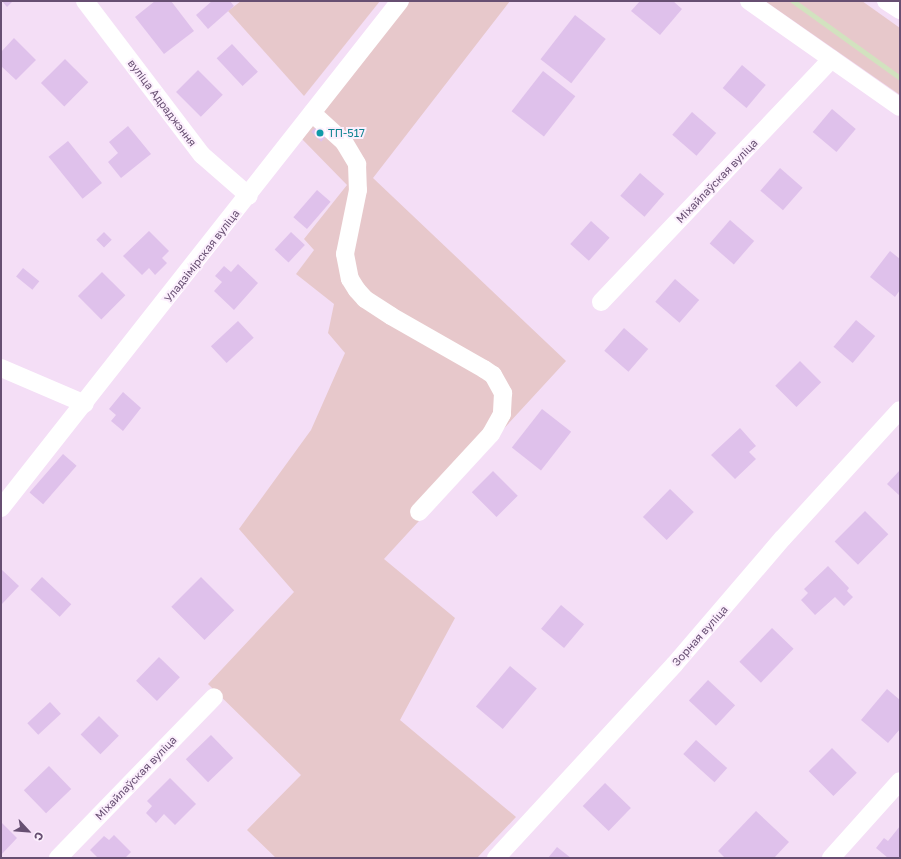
<!DOCTYPE html>
<meta charset="utf-8">
<style>
body{margin:0}
#map{position:relative;width:901px;height:859px;overflow:hidden;background:#f9e9fa;font-family:"Golos Text",sans-serif}
div>[style]{position:absolute}
.residential>*{inset:0;background:#f4def6;transform-origin:0 0}
.green>*{inset:0;background:#e7c8cb}
.stream>*{height:5px;margin:-2.5px;padding:0 2.5px;transform-origin:2.5px;border-radius:2.5px;background:#d2e2bf}
.building>*{inset:0;background:#dfc1eb;transform-origin:0 0}
.minor>*{height:18px;margin:-9px;padding:0 9px;transform-origin:9px;border-radius:9px;background:#fff}
.dots>*{width:11px;height:11px;translate:-50% -50%;box-sizing:border-box;border:2px solid #fceffd;border-radius:50%}
span{translate:-50% -50%;white-space:nowrap;text-align:center;line-height:1.15;-webkit-text-stroke:4px #fceffd;paint-order:stroke}
.street-label{font-size:11px;color:#674f72}
.culture-label{font-size:11px;color:#0d838f}
.left{translate:0 -50%;text-align:left}
.frame{position:absolute;inset:0;border:2px solid #674f72;pointer-events:none}
.north{position:absolute;left:8px;top:811px;width:40px;height:40px;-webkit-text-stroke:3px #fceffd;paint-order:stroke;rotate:116deg;font-size:11px;font-weight:700;line-height:16px;text-align:center;color:#674f72}
.north::after{content:'';display:block;margin:auto;width:14px;height:18px;background:#674f72;clip-path:polygon(50% 0,100% 100%,50% 72%,0 100%)}
</style>
<div id="map">
<div class="residential">
<i style="left:1px;top:1px;width:899px;height:857px"></i>
</div>
<div class="green">
<i style="clip-path:polygon(241px 1px,380px 1px,304px 96px,228px 11px)"></i>
<i style="clip-path:polygon(410px 1px,510px 1px,373px 178px,566px 361px,384px 559px,455px 618px,400px 720px,516px 817px,477px 858px,276px 858px,247px 830px,301px 775px,208px 684px,294px 592px,239px 529px,311px 430px,345px 353px,328px 333px,334px 304px,296px 274px,314px 250px,304px 239px,347px 185px,302px 139px)"></i>
<i style="clip-path:polygon(765px 1px,862px 1px,900px 28px,900px 95px)"></i>
</div>
<div class="stream">
<i style="left:793px;top:1px;width:132px;rotate:35.7deg"></i>
</div>
<div class="building">
<i style="clip-path:polygon(2px 1px,13px 1px,7px 7px)"></i>
<i style="clip-path:polygon(155px 1px,171px 1px,194px 31px,164px 54px,135px 17px)"></i>
<i style="clip-path:polygon(212px 1px,230px 1px,234px 6px,208px 29px,196px 15px)"></i>
<i style="clip-path:polygon(640px 1px,673px 1px,682px 9px,660px 35px,631px 11px)"></i>
<i style="left:575px;top:15px;width:39px;height:56px;rotate:38deg"></i>
<i style="clip-path:polygon(14px 38px,36px 60px,16px 80px,1px 66px,1px 52px)"></i>
<i style="left:232px;top:44px;width:38px;height:21px;rotate:47deg"></i>
<i style="left:65px;top:59px;width:33px;height:34px;rotate:45deg"></i>
<i style="left:742px;top:65px;width:31px;height:30px;rotate:40deg"></i>
<i style="left:198px;top:70px;width:35px;height:31px;rotate:45deg"></i>
<i style="left:543px;top:71px;width:41px;height:51px;rotate:38deg"></i>
<i style="left:832px;top:109px;width:31px;height:30px;rotate:40deg"></i>
<i style="left:692px;top:112px;width:32px;height:30px;rotate:41deg"></i>
<i style="left:319px;top:124px;width:14px;height:11px;rotate:45deg"></i>
<i style="clip-path:polygon(128px 126px,151px 154px,121px 178px,108px 162px,118px 153px,109px 142px)"></i>
<i style="left:68px;top:141px;width:54px;height:25px;rotate:51deg"></i>
<i style="left:780px;top:168px;width:30px;height:30px;rotate:41deg"></i>
<i style="left:640px;top:173px;width:32px;height:30px;rotate:41deg"></i>
<i style="left:317px;top:190px;width:18px;height:36px;rotate:41deg"></i>
<i style="left:730px;top:220px;width:32px;height:31px;rotate:41deg"></i>
<i style="left:591px;top:221px;width:25px;height:31px;rotate:42deg"></i>
<i style="clip-path:polygon(149px 231px,169px 251px,162px 258px,167px 263px,155px 275px,149px 268px,142px 275px,123px 256px)"></i>
<i style="left:104px;top:232px;width:11px;height:11px;rotate:45deg"></i>
<i style="left:291px;top:232px;width:19px;height:24px;rotate:43deg"></i>
<i style="clip-path:polygon(890px 251px,900px 259px,900px 290px,895px 297px,870px 277px)"></i>
<i style="clip-path:polygon(238px 264px,258px 283px,234px 310px,214px 291px,222px 282px,215px 276px,224px 266px,231px 272px)"></i>
<i style="left:23px;top:268px;width:21px;height:11px;rotate:39deg"></i>
<i style="left:102px;top:272px;width:33px;height:34px;rotate:45deg"></i>
<i style="left:675px;top:279px;width:32px;height:30px;rotate:41deg"></i>
<i style="left:856px;top:320px;width:25px;height:35px;rotate:40deg"></i>
<i style="left:238px;top:321px;width:23px;height:37px;rotate:47deg"></i>
<i style="left:624px;top:328px;width:32px;height:30px;rotate:41deg"></i>
<i style="left:800px;top:361px;width:30px;height:35px;rotate:45deg"></i>
<i style="clip-path:polygon(123px 392px,141px 408px,123px 431px,111px 421px,116px 415px,109px 409px)"></i>
<i style="left:542px;top:409px;width:37px;height:49px;rotate:38deg"></i>
<i style="clip-path:polygon(740px 428px,756px 446px,749px 452px,756px 459px,735px 479px,711px 455px)"></i>
<i style="left:63px;top:454px;width:18px;height:51px;rotate:41deg"></i>
<i style="clip-path:polygon(900px 470px,900px 496px,887px 484px)"></i>
<i style="left:493px;top:471px;width:35px;height:30px;rotate:45deg"></i>
<i style="left:670px;top:489px;width:33px;height:39px;rotate:44deg"></i>
<i style="left:865px;top:511px;width:33px;height:43px;rotate:45deg"></i>
<i style="clip-path:polygon(828px 566px,849px 588px,847px 591px,853px 597px,844px 606px,835px 597px,815px 615px,801px 600px,808px 593px,804px 589px)"></i>
<i style="clip-path:polygon(1px 569px,19px 586px,1px 605px)"></i>
<i style="left:42px;top:577px;width:40px;height:17px;rotate:43deg"></i>
<i style="left:201px;top:577px;width:47px;height:42px;rotate:45deg"></i>
<i style="left:561px;top:605px;width:30px;height:31px;rotate:40deg"></i>
<i style="left:772px;top:628px;width:30px;height:47px;rotate:44deg"></i>
<i style="left:159px;top:657px;width:29px;height:33px;rotate:44deg"></i>
<i style="left:510px;top:666px;width:35px;height:53px;rotate:40deg"></i>
<i style="left:708px;top:680px;width:37px;height:28px;rotate:43deg"></i>
<i style="clip-path:polygon(887px 689px,900px 700px,900px 729px,888px 743px,861px 720px)"></i>
<i style="left:50px;top:702px;width:16px;height:31px;rotate:47deg"></i>
<i style="left:99px;top:716px;width:28px;height:26px;rotate:45deg"></i>
<i style="left:211px;top:735px;width:32px;height:35px;rotate:46deg"></i>
<i style="left:696px;top:740px;width:42px;height:19px;rotate:42deg"></i>
<i style="left:832px;top:748px;width:35px;height:33px;rotate:45deg"></i>
<i style="left:49px;top:766px;width:32px;height:35px;rotate:46deg"></i>
<i style="clip-path:polygon(170px 778px,196px 804px,175px 825px,164px 814px,156px 823px,146px 813px,152px 806px,147px 801px)"></i>
<i style="left:605px;top:783px;width:36px;height:32px;rotate:44deg"></i>
<i style="clip-path:polygon(756px 811px,789px 842px,774px 858px,725px 858px,718px 851px)"></i>
<i style="clip-path:polygon(1px 822px,17px 838px,1px 855px)"></i>
<i style="clip-path:polygon(900px 826px,900px 858px,888px 858px,876px 848px,884px 838px,888px 841px)"></i>
<i style="clip-path:polygon(114px 835px,131px 852px,125px 858px,98px 858px,90px 850px,104px 836px,109px 840px)"></i>
<i style="clip-path:polygon(557px 847px,571px 858px,548px 858px)"></i>
</div>
<div class="minor">
<i style="left:85px;top:1px;width:193px;rotate:52.8deg"></i>
<i style="left:202px;top:155px;width:62px;rotate:41.1deg"></i>
<i style="left:749px;top:1px;width:184px;rotate:35.1deg"></i>
<i style="left:886px;top:1px;width:17px;rotate:33deg"></i>
<i style="left:312px;top:113px;width:43px;rotate:42.2deg"></i>
<i style="left:344px;top:142px;width:26px;rotate:59deg"></i>
<i style="left:357px;top:164px;width:26px;rotate:88deg"></i>
<i style="left:358px;top:190px;width:65px;rotate:101.5deg"></i>
<i style="left:345px;top:254px;width:25px;rotate:79deg"></i>
<i style="left:350px;top:279px;width:13px;rotate:58deg"></i>
<i style="left:357px;top:290px;width:12px;rotate:48deg"></i>
<i style="left:365px;top:299px;width:31px;rotate:33deg"></i>
<i style="left:391px;top:316px;width:107px;rotate:29.7deg"></i>
<i style="left:484px;top:369px;width:11px;rotate:34deg"></i>
<i style="left:493px;top:375px;width:21px;rotate:61deg"></i>
<i style="left:503px;top:393px;width:21px;rotate:93deg"></i>
<i style="left:502px;top:414px;width:23px;rotate:119deg"></i>
<i style="left:491px;top:434px;width:106px;rotate:132.7deg"></i>
<i style="left:601px;top:302px;width:335px;rotate:-46.5deg"></i>
<i style="left:1px;top:368px;width:91px;rotate:23.2deg"></i>
<i style="left:1px;top:508px;width:645px;rotate:-51.8deg"></i>
<i style="left:58px;top:858px;width:224px;rotate:-45.9deg"></i>
<i style="left:496px;top:858px;width:263px;rotate:-47.3deg"></i>
<i style="left:674px;top:665px;width:167px;rotate:-49.4deg"></i>
<i style="left:783px;top:538px;width:173px;rotate:-47.6deg"></i>
<i style="left:831px;top:858px;width:103px;rotate:-48.1deg"></i>
</div>
<div class="dots">
<i style="left:320px;top:133px;background:#0f9aa8"></i>
</div>
<div class="street-label">
<span style="left:162px;top:103px;rotate:53deg">вуліца Адраджэння</span>
<span style="left:717px;top:181px;rotate:-46deg">Міхайлаўская вуліца</span>
<span style="left:202px;top:256px;rotate:-52deg">Уладзімірская вуліца</span>
<span style="left:700px;top:636px;rotate:-48deg">Зорная вуліца</span>
<span style="left:136px;top:778px;rotate:-46deg">Міхайлаўская вуліца</span>
</div>
<div class="culture-label">
<span class="left" style="left:328px;top:133px">ТП-517</span>
</div>
<div class="frame"></div>
<div class="north">С</div>
</div>
